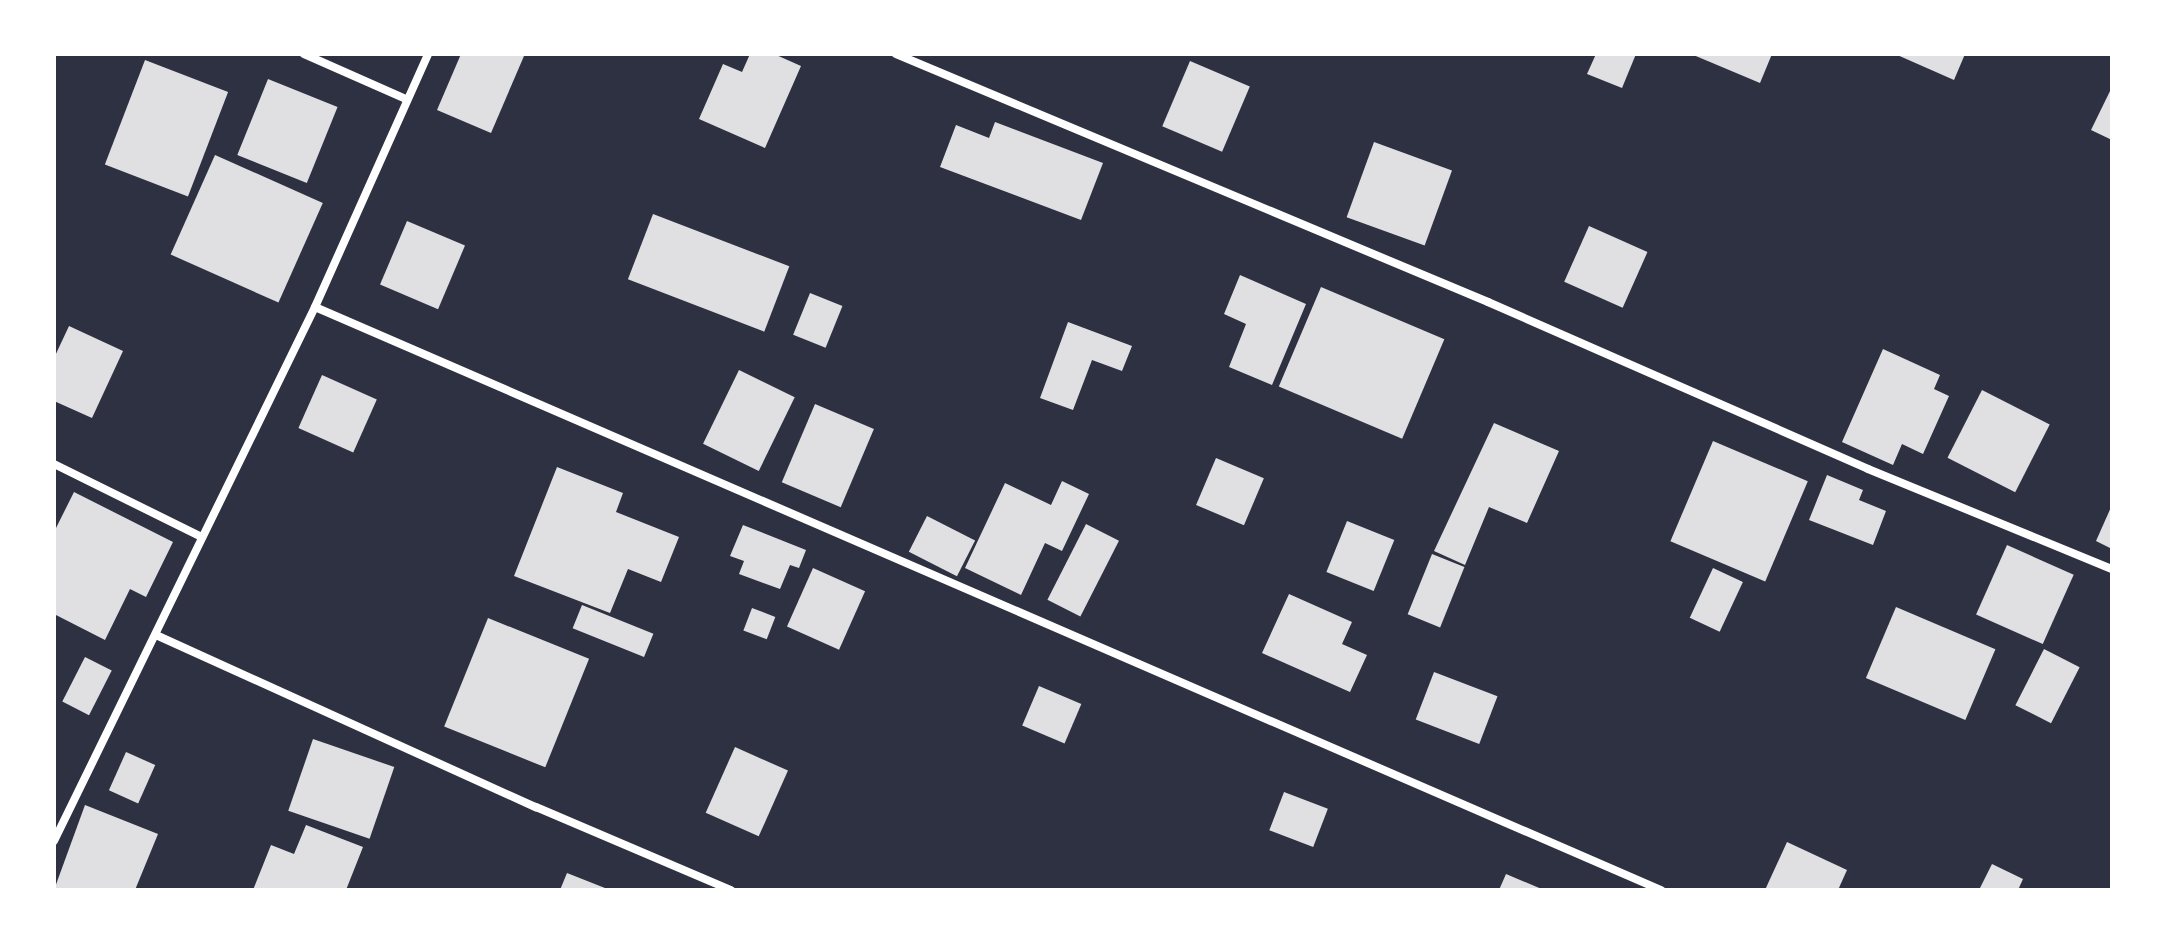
<!DOCTYPE html>
<style>
body{margin:0}
#map{position:relative;width:2166px;height:944px;overflow:hidden;background:#2d3142;font-family:Arial,sans-serif}
div>[style]{position:absolute}
.building>*{inset:0;background:#e0e0e3;transform-origin:0 0}
.minor>*{height:8px;margin:-4px;padding:0 4px;transform-origin:4px;border-radius:4px;background:#fff}
span{translate:-50% -50%;white-space:nowrap;text-align:center;line-height:1.15;-webkit-text-stroke:6px #fff;paint-order:stroke}
.frame{position:absolute;inset:0;border:56px solid #fff;pointer-events:none}
</style>
<div id="map">
<div class="building">
<i style="clip-path:polygon(461px 54px,524px 56px,491px 133px,437px 110px)"></i>
<i style="clip-path:polygon(750px 54px,774px 54px,801px 66px,765px 148px,699px 119px,723px 64px,742px 72px)"></i>
<i style="clip-path:polygon(1596px 54px,1636px 54px,1622px 88px,1587px 74px)"></i>
<i style="clip-path:polygon(1691px 54px,1772px 54px,1760px 83px)"></i>
<i style="clip-path:polygon(1895px 54px,1965px 54px,1954px 80px)"></i>
<i style="left:145px;top:60px;width:89px;height:112px;rotate:21deg"></i>
<i style="left:1190px;top:61px;width:65px;height:71px;rotate:23deg"></i>
<i style="left:268px;top:79px;width:75px;height:82px;rotate:22deg"></i>
<i style="clip-path:polygon(2112px 87px,2112px 140px,2091px 130px)"></i>
<i style="clip-path:polygon(995px 122px,1103px 163px,1081px 220px,940px 167px,956px 125px,989px 138px)"></i>
<i style="left:1374px;top:142px;width:83px;height:80px;rotate:20deg"></i>
<i style="left:215px;top:155px;width:118px;height:109px;rotate:24deg"></i>
<i style="left:653px;top:214px;width:146px;height:70px;rotate:21deg"></i>
<i style="left:407px;top:221px;width:63px;height:69px;rotate:23deg"></i>
<i style="left:1589px;top:226px;width:64px;height:61px;rotate:24deg"></i>
<i style="clip-path:polygon(1240px 275px,1306px 304px,1272px 385px,1229px 367px,1246px 324px,1224px 314px)"></i>
<i style="left:1321px;top:287px;width:134px;height:108px;rotate:23deg"></i>
<i style="left:810px;top:293px;width:35px;height:45px;rotate:22deg"></i>
<i style="clip-path:polygon(1068px 322px,1132px 346px,1122px 371px,1092px 360px,1073px 410px,1040px 398px)"></i>
<i style="clip-path:polygon(69px 326px,123px 351px,92px 418px,54px 401px,54px 358px)"></i>
<i style="clip-path:polygon(1883px 349px,1940px 375px,1934px 389px,1949px 396px,1923px 454px,1902px 444px,1893px 465px,1842px 442px)"></i>
<i style="left:739px;top:370px;width:62px;height:82px;rotate:26deg"></i>
<i style="left:322px;top:375px;width:60px;height:58px;rotate:24deg"></i>
<i style="left:1982px;top:390px;width:76px;height:76px;rotate:27deg"></i>
<i style="left:815px;top:404px;width:64px;height:85px;rotate:23deg"></i>
<i style="clip-path:polygon(1494px 423px,1559px 451px,1527px 523px,1489px 507px,1465px 565px,1434px 551px)"></i>
<i style="left:1713px;top:441px;width:103px;height:109px;rotate:23deg"></i>
<i style="left:1216px;top:458px;width:52px;height:51px;rotate:23deg"></i>
<i style="clip-path:polygon(557px 467px,623px 493px,616px 512px,679px 537px,661px 582px,628px 569px,610px 613px,514px 576px)"></i>
<i style="clip-path:polygon(1827px 475px,1863px 490px,1859px 500px,1886px 511px,1873px 545px,1809px 520px)"></i>
<i style="clip-path:polygon(1062px 481px,1089px 494px,1062px 551px,1045px 543px,1021px 595px,965px 568px,1005px 483px,1051px 505px)"></i>
<i style="clip-path:polygon(74px 492px,173px 542px,146px 597px,130px 589px,105px 640px,54px 614px,54px 532px)"></i>
<i style="clip-path:polygon(2112px 505px,2112px 549px,2096px 541px)"></i>
<i style="left:927px;top:516px;width:54px;height:40px;rotate:27deg"></i>
<i style="left:1347px;top:521px;width:51px;height:55px;rotate:22deg"></i>
<i style="left:1086px;top:524px;width:37px;height:85px;rotate:27deg"></i>
<i style="clip-path:polygon(743px 525px,806px 550px,799px 568px,790px 565px,780px 589px,739px 574px,744px 561px,730px 556px)"></i>
<i style="left:2007px;top:545px;width:73px;height:76px;rotate:24deg"></i>
<i style="left:1432px;top:554px;width:35px;height:65px;rotate:22deg"></i>
<i style="left:813px;top:568px;width:57px;height:64px;rotate:24deg"></i>
<i style="left:1713px;top:568px;width:33px;height:55px;rotate:25deg"></i>
<i style="clip-path:polygon(1289px 594px,1352px 622px,1342px 644px,1367px 655px,1350px 692px,1262px 653px)"></i>
<i style="left:582px;top:605px;width:77px;height:25px;rotate:22deg"></i>
<i style="left:1896px;top:607px;width:108px;height:77px;rotate:23deg"></i>
<i style="left:752px;top:608px;width:25px;height:24px;rotate:21deg"></i>
<i style="left:488px;top:618px;width:109px;height:117px;rotate:22deg"></i>
<i style="left:2044px;top:649px;width:40px;height:63px;rotate:27deg"></i>
<i style="left:85px;top:657px;width:30px;height:50px;rotate:27deg"></i>
<i style="left:1434px;top:672px;width:68px;height:51px;rotate:21deg"></i>
<i style="left:1039px;top:686px;width:46px;height:43px;rotate:23deg"></i>
<i style="left:313px;top:739px;width:86px;height:76px;rotate:19deg"></i>
<i style="left:735px;top:747px;width:58px;height:72px;rotate:24deg"></i>
<i style="left:126px;top:752px;width:32px;height:42px;rotate:24deg"></i>
<i style="left:1284px;top:792px;width:47px;height:41px;rotate:21deg"></i>
<i style="clip-path:polygon(85px 805px,158px 834px,135px 890px,54px 890px)"></i>
<i style="clip-path:polygon(306px 825px,363px 847px,346px 890px,253px 890px,271px 845px,294px 854px)"></i>
<i style="clip-path:polygon(1787px 842px,1847px 870px,1838px 890px,1765px 890px)"></i>
<i style="clip-path:polygon(1992px 864px,2023px 879px,2018px 890px,1979px 890px)"></i>
<i style="clip-path:polygon(567px 873px,610px 890px,560px 890px)"></i>
<i style="clip-path:polygon(1506px 874px,1544px 890px,1499px 890px)"></i>
</div>
<div class="minor">
<i style="left:304px;top:54px;width:111px;rotate:23.8deg"></i>
<i style="left:896px;top:54px;width:642px;rotate:22.73deg"></i>
<i style="left:1488px;top:302px;width:415px;rotate:23.7deg"></i>
<i style="left:1868px;top:469px;width:264px;rotate:22.3deg"></i>
<i style="left:315px;top:307px;width:1467px;rotate:23.42deg"></i>
<i style="left:54px;top:464px;width:165px;rotate:26.3deg"></i>
<i style="left:156px;top:635px;width:417px;rotate:24.4deg"></i>
<i style="left:536px;top:807px;width:212px;rotate:23.1deg"></i>
<i style="left:54px;top:841px;width:594px;rotate:-63.95deg"></i>
<i style="left:315px;top:307px;width:277px;rotate:-65.9deg"></i>
</div>
<div class="frame"></div>
</div>
